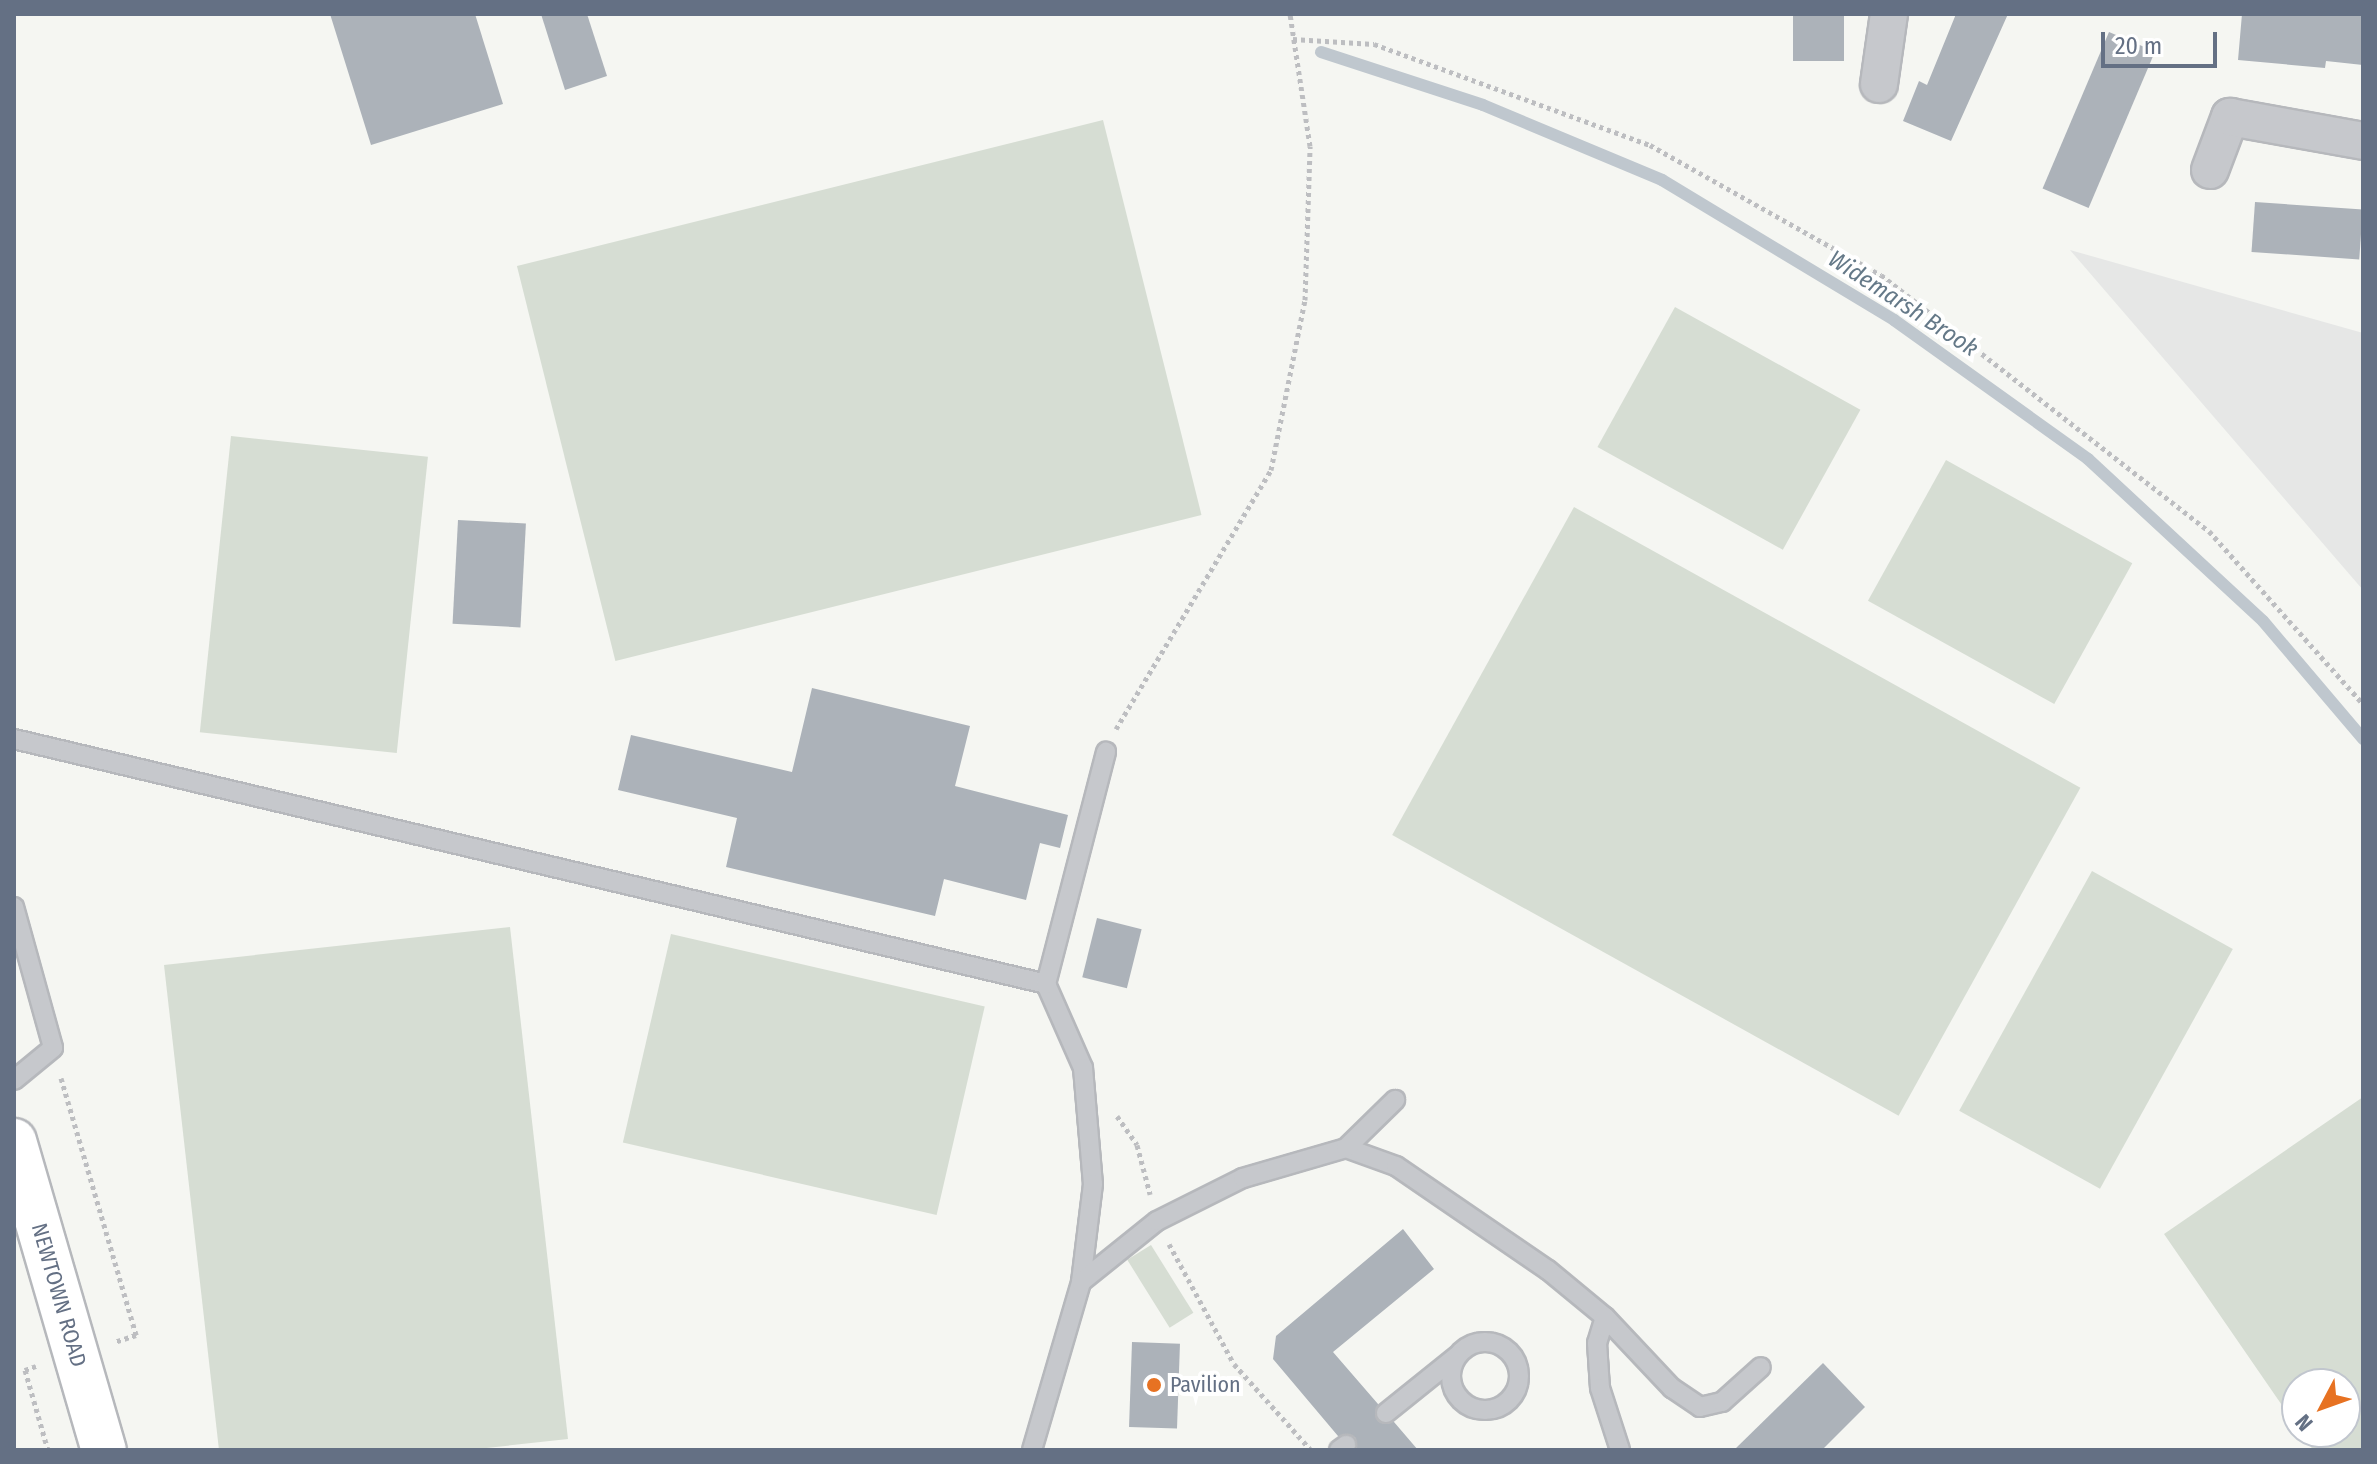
<!DOCTYPE html>
<style>
body{margin:0}
#map{position:relative;width:2377px;height:1464px;overflow:hidden;background:#f5f6f2;font-family:"Fira Sans Condensed",sans-serif}
div>[style]{position:absolute}
.built>*{inset:0;background:#e6e7e6}
.green>*{inset:0;background:#d6ddd3;transform-origin:0 0}
.stream>*{height:12px;margin:-6px;padding:0 6px;transform-origin:6px;border-radius:6px;background:#bfc7ce}
.building>*{inset:0;background:#acb2b9;transform-origin:0 0}
.path>*{height:5px;margin-top:-2.5px;transform-origin:0;background:repeating-linear-gradient(90deg,#bdbec1 0 4px,transparent 0 8px)}
.roads{filter:drop-shadow(2px 0 #b6b8bc) drop-shadow(-2px 0 #b6b8bc) drop-shadow(0 2px #b6b8bc) drop-shadow(0 -2px #b6b8bc)}
.service>*{height:18px;margin:-9px;padding:0 9px;transform-origin:9px;border-radius:9px;background:#c6c8cc}
.service>.ring{margin:-9px;padding:0;box-sizing:content-box;background:none;border:18px solid #c6c8cc;border-radius:50%}
.minor>*{height:36px;margin:-18px;padding:0 18px;transform-origin:18px;border-radius:18px;background:#c6c8cc}
.trunk>*{height:44px;margin:-22px;padding:0 22px;transform-origin:22px;border-radius:22px;background:#fff}
.dots>*{width:22px;height:22px;translate:-50% -50%;box-sizing:border-box;border:4px solid #fff;border-radius:50%}
span{translate:-50% -50%;white-space:nowrap;text-align:center;line-height:1.15;-webkit-text-stroke:8px #fff;paint-order:stroke}
.street-label{font-size:22px;color:#647084}
.poi-label{font-size:22px;color:#647084}
.left{translate:0 -50%;text-align:left}
.water-label{font-size:24px;color:#657988;font-style:italic}
.frame{position:absolute;inset:0;border:16px solid #647084;pointer-events:none}
.north{position:absolute;left:2281px;top:1368px;width:80px;height:80px;box-sizing:border-box;background:#fff;border:2px solid #c1c6ce;border-radius:50%;rotate:229deg;font-size:22px;font-weight:700;line-height:32px;text-align:center;color:#647084}
.north::after{content:'';display:block;margin:auto;width:28px;height:36px;background:#e77222;clip-path:polygon(50% 0,100% 100%,50% 72%,0 100%)}
.scale{position:absolute;left:2101px;top:32px;width:116px;height:36px;box-sizing:border-box;border:4px solid #647084;border-top:0;padding-left:10px;font-size:24px;line-height:28px;white-space:nowrap;color:#647084;-webkit-text-stroke:6px #fff;paint-order:stroke}
</style>
<div id="map">
<div class="built">
<i style="clip-path:polygon(2070px 250px,2363px 333px,2363px 590px)"></i>
</div>
<div class="green">
<i style="left:1103px;top:120px;width:407px;height:604px;rotate:76deg"></i>
<i style="left:1675px;top:307px;width:212px;height:160px;rotate:29deg"></i>
<i style="left:231px;top:436px;width:198px;height:298px;rotate:6deg"></i>
<i style="left:1946px;top:460px;width:213px;height:161px;rotate:29deg"></i>
<i style="left:1574px;top:507px;width:579px;height:375px;rotate:29deg"></i>
<i style="left:2092px;top:871px;width:161px;height:274px;rotate:29deg"></i>
<i style="clip-path:polygon(510px 927px,568px 1439px,468px 1450px,219px 1450px,164px 965px)"></i>
<i style="left:671px;top:934px;width:322px;height:214px;rotate:13deg"></i>
<i style="clip-path:polygon(2363px 1097px,2363px 1450px,2313px 1450px,2301px 1432px,2345px 1432px,2345px 1384px,2297px 1384px,2297px 1427px,2164px 1234px)"></i>
<i style="left:1151px;top:1245px;width:80px;height:28px;rotate:58deg"></i>
</div>
<div class="stream">
<i style="left:1321px;top:52px;width:170px;rotate:18.1deg"></i>
<i style="left:1483px;top:105px;width:194px;rotate:22.7deg"></i>
<i style="left:1662px;top:180px;width:271px;rotate:31.1deg"></i>
<i style="left:1894px;top:320px;width:239px;rotate:35.6deg"></i>
<i style="left:2088px;top:459px;width:238px;rotate:42.8deg"></i>
<i style="left:2263px;top:621px;width:155px;rotate:49.7deg"></i>
</div>
<div class="building">
<i style="clip-path:polygon(330px 14px,475px 14px,503px 104px,371px 145px)"></i>
<i style="clip-path:polygon(541px 14px,587px 14px,607px 76px,565px 90px)"></i>
<i style="left:1793px;top:14px;width:51px;height:47px"></i>
<i style="clip-path:polygon(1956px 14px,2008px 14px,1951px 141px,1903px 121px,1919px 81px,1927px 85px)"></i>
<i style="clip-path:polygon(2242px 14px,2363px 14px,2363px 65px,2326px 61px,2325px 68px,2238px 60px)"></i>
<i style="left:2109px;top:32px;width:50px;height:170px;rotate:23deg"></i>
<i style="left:2255px;top:202px;width:108px;height:50px;rotate:4deg"></i>
<i style="left:458px;top:520px;width:68px;height:104px;rotate:3deg"></i>
<i style="clip-path:polygon(812px 688px,970px 726px,955px 786px,1068px 815px,1060px 848px,1040px 843px,1026px 900px,944px 879px,935px 916px,726px 867px,737px 818px,618px 790px,631px 735px,792px 772px)"></i>
<i style="left:1097px;top:918px;width:46px;height:61px;rotate:14deg"></i>
<i style="clip-path:polygon(1403px 1229px,1434px 1269px,1333px 1352px,1378px 1404px,1377px 1421px,1394px 1422px,1418px 1450px,1357px 1450px,1355px 1437px,1338px 1436px,1273px 1359px,1276px 1336px)"></i>
<i style="left:1132px;top:1342px;width:48px;height:85px;rotate:2deg"></i>
<i style="clip-path:polygon(1823px 1363px,1865px 1407px,1822px 1450px,1734px 1450px)"></i>
</div>
<div class="path">
<i style="left:1293px;top:39px;width:81px;rotate:3.5deg"></i>
<i style="left:1374px;top:44px;width:294px;rotate:20.1deg"></i>
<i style="left:1650px;top:145px;width:265px;rotate:29.4deg"></i>
<i style="left:1881px;top:275px;width:416px;rotate:38deg"></i>
<i style="left:2209px;top:531px;width:232px;rotate:48.3deg"></i>
<i style="left:1116px;top:729px;width:302px;rotate:-59.1deg"></i>
<i style="left:1271px;top:470px;width:173px;rotate:-78.7deg"></i>
<i style="left:1305px;top:300px;width:154px;rotate:-88.1deg"></i>
<i style="left:1310px;top:146px;width:134px;rotate:-98.6deg"></i>
<i style="left:61px;top:1078px;width:268px;rotate:73.7deg"></i>
<i style="left:136px;top:1335px;width:23px;rotate:162deg"></i>
<i style="left:1117px;top:1116px;width:35px;rotate:55deg"></i>
<i style="left:1137px;top:1145px;width:51px;rotate:75.1deg"></i>
<i style="left:1169px;top:1244px;width:136px;rotate:61.6deg"></i>
<i style="left:1234px;top:1364px;width:114px;rotate:48.2deg"></i>
<i style="left:36px;top:1366px;width:12px;rotate:160deg"></i>
<i style="left:25px;top:1370px;width:83px;rotate:74deg"></i>
</div>
<div class="roads">
<div class="service">
<i style="left:14px;top:739px;width:1061px;rotate:13.35deg"></i>
<i style="left:1046px;top:984px;width:92px;rotate:66.2deg"></i>
<i style="left:1083px;top:1068px;width:116px;rotate:85.1deg"></i>
<i style="left:1093px;top:1184px;width:99px;rotate:97deg"></i>
<i style="left:14px;top:907px;width:146px;rotate:74.5deg"></i>
<i style="left:53px;top:1048px;width:50px;rotate:140.6deg"></i>
<i style="left:1046px;top:984px;width:240px;rotate:-75.5deg"></i>
<i style="left:1346px;top:1148px;width:53px;rotate:19.8deg"></i>
<i style="left:1396px;top:1166px;width:184px;rotate:34.4deg"></i>
<i style="left:1548px;top:1270px;width:74px;rotate:39.5deg"></i>
<i style="left:1605px;top:1317px;width:98px;rotate:46.7deg"></i>
<i style="left:1672px;top:1388px;width:34px;rotate:34deg"></i>
<i style="left:1700px;top:1407px;width:23px;rotate:-13deg"></i>
<i style="left:1722px;top:1402px;width:52px;rotate:-41.9deg"></i>
<i style="left:1605px;top:1317px;width:27px;rotate:107deg"></i>
<i style="left:1597px;top:1343px;width:45px;rotate:86.2deg"></i>
<i style="left:1600px;top:1388px;width:65px;rotate:72.1deg"></i>
<i class="ring" style="left:1451px;top:1342px;width:50px;height:50px"></i>
<i style="left:1386px;top:1413px;width:91px;rotate:-38.8deg"></i>
<i style="left:1032px;top:1450px;width:175px;rotate:-73.7deg"></i>
<i style="left:1081px;top:1282px;width:97px;rotate:-38.8deg"></i>
<i style="left:1157px;top:1221px;width:96px;rotate:-26.6deg"></i>
<i style="left:1243px;top:1178px;width:107px;rotate:-16.2deg"></i>
<i style="left:1346px;top:1148px;width:69px;rotate:-44.4deg"></i>
<i style="left:1339px;top:1450px;width:9px;rotate:-36deg"></i>
</div>
<div class="minor">
<i style="left:1879px;top:84px;width:71px;rotate:-81.9deg"></i>
<i style="left:2210px;top:170px;width:57px;rotate:-69.3deg"></i>
<i style="left:2230px;top:117px;width:135px;rotate:10.2deg"></i>
</div>
<div class="trunk">
<i style="left:14px;top:1141px;width:322px;rotate:73.8deg"></i>
</div>
</div>
<div class="dots">
<i style="left:1154px;top:1385px;background:#e77222"></i>
</div>
<div class="street-label">
<span style="left:59px;top:1295px;rotate:74deg">NEWTOWN ROAD</span>
</div>
<div class="poi-label">
<span class="left" style="left:1170px;top:1385px">Pavilion</span>
</div>
<div class="water-label">
<span style="left:1903px;top:304px;rotate:33deg">Widemarsh Brook</span>
</div>
<div class="frame"></div>
<div class="north">N</div>
<div class="scale">20 m</div>
</div>
